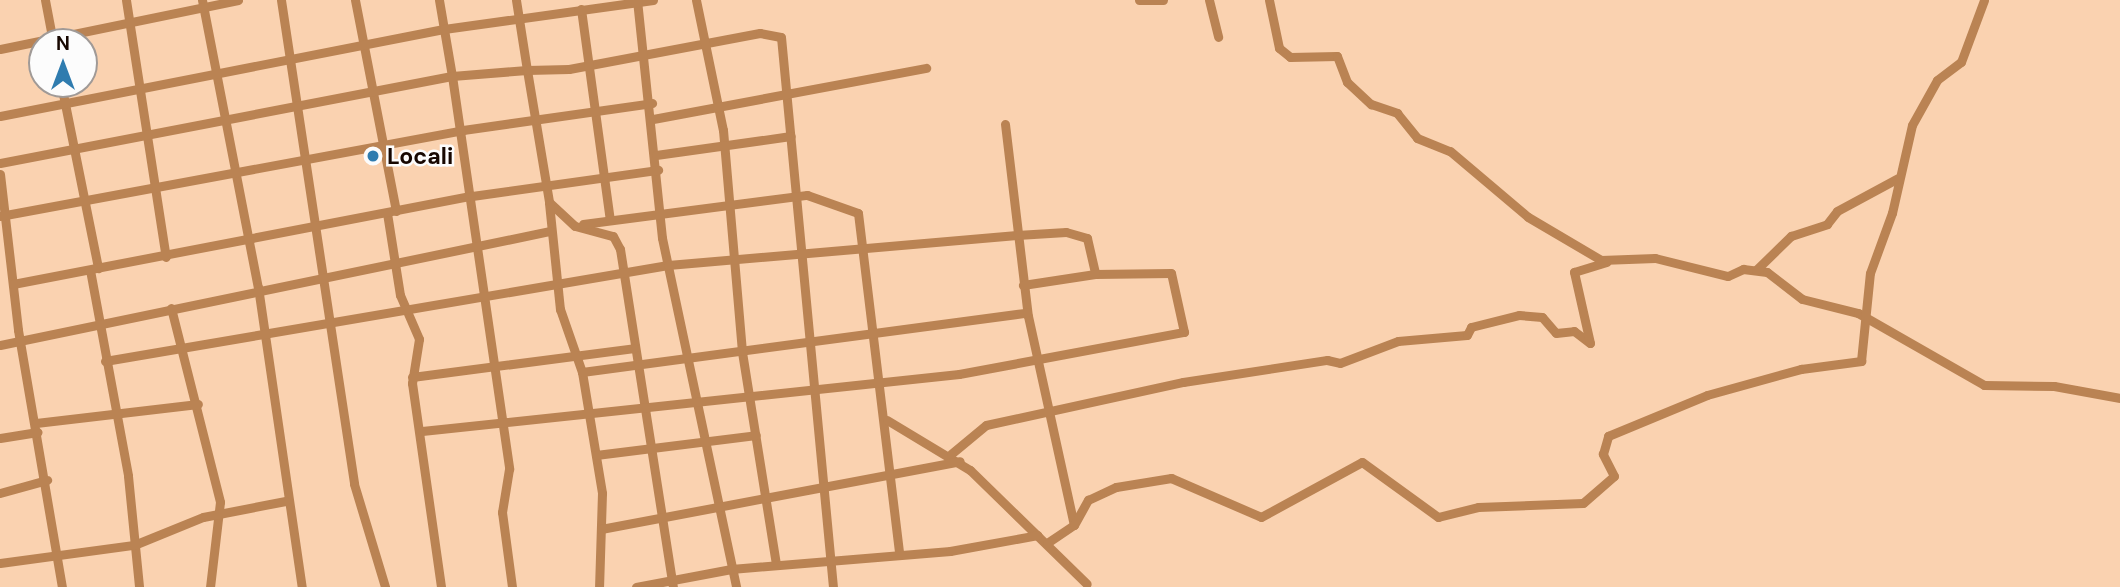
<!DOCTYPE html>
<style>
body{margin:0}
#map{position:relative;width:2120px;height:587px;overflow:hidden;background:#fad2b0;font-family:"DM Sans",sans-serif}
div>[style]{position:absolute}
.minor>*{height:9px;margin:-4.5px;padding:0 4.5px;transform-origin:4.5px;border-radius:4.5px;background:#ba8353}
.dots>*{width:19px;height:19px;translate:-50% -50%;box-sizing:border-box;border:4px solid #fcfcfc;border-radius:50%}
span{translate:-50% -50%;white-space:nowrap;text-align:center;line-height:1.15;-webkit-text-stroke:5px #fcfcfc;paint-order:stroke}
.poi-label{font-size:23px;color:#170700;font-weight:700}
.left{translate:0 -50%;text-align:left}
.north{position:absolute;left:28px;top:28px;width:70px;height:70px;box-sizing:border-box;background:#fcfcfc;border:2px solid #a09a97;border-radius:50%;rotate:0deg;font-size:19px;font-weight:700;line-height:28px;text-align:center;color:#170700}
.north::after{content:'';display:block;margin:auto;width:24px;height:32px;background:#2f7caf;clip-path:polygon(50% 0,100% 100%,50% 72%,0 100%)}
</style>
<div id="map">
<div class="minor">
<i style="left:45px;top:0;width:43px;rotate:79.2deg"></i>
<i style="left:126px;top:0;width:260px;rotate:81.2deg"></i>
<i style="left:202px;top:0;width:292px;rotate:79deg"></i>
<i style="left:258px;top:287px;width:303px;rotate:81.7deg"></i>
<i style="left:281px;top:0;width:489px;rotate:81.4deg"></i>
<i style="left:354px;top:484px;width:108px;rotate:73.2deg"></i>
<i style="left:355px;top:0;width:215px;rotate:79deg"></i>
<i style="left:439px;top:0;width:77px;rotate:80.3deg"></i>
<i style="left:452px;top:76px;width:75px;rotate:-4.6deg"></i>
<i style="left:527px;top:70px;width:134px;rotate:80.5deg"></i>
<i style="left:549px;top:202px;width:35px;rotate:43deg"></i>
<i style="left:575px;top:226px;width:39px;rotate:15deg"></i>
<i style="left:613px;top:236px;width:15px;rotate:62deg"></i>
<i style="left:620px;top:249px;width:342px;rotate:81.1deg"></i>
<i style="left:516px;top:0;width:71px;rotate:81.1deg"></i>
<i style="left:527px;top:70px;width:42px;rotate:-1.4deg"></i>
<i style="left:569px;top:69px;width:194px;rotate:-10.7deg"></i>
<i style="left:760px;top:33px;width:21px;rotate:11deg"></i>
<i style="left:781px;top:37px;width:552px;rotate:84.6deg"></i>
<i style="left:637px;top:0;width:239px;rotate:84deg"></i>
<i style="left:662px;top:238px;width:357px;rotate:78deg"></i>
<i style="left:696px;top:0;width:133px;rotate:78.3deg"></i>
<i style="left:723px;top:130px;width:223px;rotate:85.1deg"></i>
<i style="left:742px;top:352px;width:215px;rotate:80.9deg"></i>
<i style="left:1139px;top:0;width:24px"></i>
<i style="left:1209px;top:0;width:38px;rotate:76deg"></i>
<i style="left:1269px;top:0;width:49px;rotate:78.2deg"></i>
<i style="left:1279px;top:48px;width:14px;rotate:39deg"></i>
<i style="left:1290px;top:57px;width:47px;rotate:-1.2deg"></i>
<i style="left:1337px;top:56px;width:28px;rotate:69deg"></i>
<i style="left:1347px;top:82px;width:33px;rotate:43deg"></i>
<i style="left:1371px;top:104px;width:28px;rotate:19deg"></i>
<i style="left:1397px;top:113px;width:32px;rotate:51deg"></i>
<i style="left:1417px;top:138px;width:35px;rotate:22deg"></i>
<i style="left:1450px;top:151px;width:102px;rotate:40.2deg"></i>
<i style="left:1528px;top:217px;width:85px;rotate:30.5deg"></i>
<i style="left:1601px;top:260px;width:54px;rotate:-2.1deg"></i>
<i style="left:1655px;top:258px;width:75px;rotate:13.9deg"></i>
<i style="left:1728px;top:276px;width:17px;rotate:-25deg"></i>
<i style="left:1743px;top:269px;width:24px;rotate:7deg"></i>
<i style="left:1767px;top:272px;width:44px;rotate:37.6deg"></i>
<i style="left:1802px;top:299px;width:58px;rotate:14deg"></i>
<i style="left:1858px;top:313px;width:145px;rotate:29.7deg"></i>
<i style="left:1984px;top:385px;width:70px;rotate:0.8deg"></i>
<i style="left:2054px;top:386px;width:67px;rotate:10.3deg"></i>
<i style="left:581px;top:9px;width:213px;rotate:82.2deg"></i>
<i style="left:0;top:49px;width:243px;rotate:-11.6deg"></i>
<i style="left:61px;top:84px;width:188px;rotate:78.6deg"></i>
<i style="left:0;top:116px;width:452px;rotate:-11.1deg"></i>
<i style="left:444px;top:29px;width:211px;rotate:-7.9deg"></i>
<i style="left:653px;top:119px;width:278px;rotate:-10.6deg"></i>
<i style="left:1005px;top:124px;width:193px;rotate:83.2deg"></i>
<i style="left:1028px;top:316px;width:214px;rotate:77.6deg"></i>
<i style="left:656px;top:155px;width:136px;rotate:-8deg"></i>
<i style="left:0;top:163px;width:460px;rotate:-10.9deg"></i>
<i style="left:452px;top:76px;width:397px;rotate:81.7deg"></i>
<i style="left:509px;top:469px;width:44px;rotate:99.2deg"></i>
<i style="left:502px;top:512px;width:76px;rotate:82.4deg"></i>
<i style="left:0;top:174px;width:157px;rotate:83.4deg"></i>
<i style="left:18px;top:330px;width:261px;rotate:80.3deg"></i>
<i style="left:549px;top:203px;width:107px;rotate:84.1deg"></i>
<i style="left:560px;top:309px;width:67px;rotate:70.8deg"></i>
<i style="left:582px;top:372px;width:123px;rotate:80.6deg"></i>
<i style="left:602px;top:493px;width:94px;rotate:91.8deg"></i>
<i style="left:387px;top:213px;width:83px;rotate:81deg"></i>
<i style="left:400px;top:295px;width:48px;rotate:66.6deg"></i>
<i style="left:419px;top:339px;width:45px;rotate:99deg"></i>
<i style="left:412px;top:383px;width:206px;rotate:81.9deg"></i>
<i style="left:0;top:216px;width:471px;rotate:-10.5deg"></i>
<i style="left:463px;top:130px;width:191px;rotate:-8.1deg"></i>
<i style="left:583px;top:224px;width:226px;rotate:-7.4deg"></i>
<i style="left:807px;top:195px;width:54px;rotate:19.4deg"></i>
<i style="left:858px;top:213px;width:343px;rotate:83.1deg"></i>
<i style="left:90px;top:270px;width:209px;rotate:79.5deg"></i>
<i style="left:128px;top:476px;width:112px;rotate:84.3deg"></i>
<i style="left:1756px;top:270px;width:49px;rotate:-44.2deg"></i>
<i style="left:1791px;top:236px;width:38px;rotate:-18deg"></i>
<i style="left:1827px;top:224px;width:16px;rotate:-52deg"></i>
<i style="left:1837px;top:211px;width:69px;rotate:-28.4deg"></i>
<i style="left:13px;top:284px;width:467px;rotate:-10.9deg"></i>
<i style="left:472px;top:196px;width:188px;rotate:-8deg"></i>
<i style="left:171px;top:308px;width:200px;rotate:75.8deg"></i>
<i style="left:220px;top:502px;width:86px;rotate:96.7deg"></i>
<i style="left:0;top:345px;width:562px;rotate:-11.71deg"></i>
<i style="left:105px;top:361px;width:571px;rotate:-9.68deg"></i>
<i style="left:668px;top:265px;width:350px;rotate:-4.9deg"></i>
<i style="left:1017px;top:235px;width:49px;rotate:-3.5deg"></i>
<i style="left:1066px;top:232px;width:22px;rotate:16deg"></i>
<i style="left:1087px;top:238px;width:37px;rotate:77deg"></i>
<i style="left:582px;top:372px;width:449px;rotate:-7.6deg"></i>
<i style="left:412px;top:377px;width:224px;rotate:-7.4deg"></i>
<i style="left:887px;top:420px;width:97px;rotate:31.1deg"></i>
<i style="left:970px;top:470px;width:163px;rotate:44.3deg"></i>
<i style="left:36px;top:423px;width:163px;rotate:-6.7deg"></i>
<i style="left:422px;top:431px;width:540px;rotate:-6.06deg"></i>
<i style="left:959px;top:374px;width:229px;rotate:-10.6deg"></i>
<i style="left:1184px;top:332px;width:60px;rotate:-102.4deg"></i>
<i style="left:1171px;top:273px;width:76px;rotate:179.2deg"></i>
<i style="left:1095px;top:274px;width:73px;rotate:171.3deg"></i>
<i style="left:0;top:438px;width:38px;rotate:-9deg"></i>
<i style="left:951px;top:454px;width:45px;rotate:-39.6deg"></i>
<i style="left:986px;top:425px;width:202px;rotate:-12.3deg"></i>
<i style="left:1183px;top:382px;width:146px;rotate:-8.7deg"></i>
<i style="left:1327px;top:360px;width:13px;rotate:13deg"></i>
<i style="left:1340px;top:363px;width:62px;rotate:-20.8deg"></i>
<i style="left:1398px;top:341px;width:69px;rotate:-5deg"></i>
<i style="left:1467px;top:335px;width:9px;rotate:-63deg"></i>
<i style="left:1471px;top:327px;width:49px;rotate:-14deg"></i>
<i style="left:1519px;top:315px;width:23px;rotate:5deg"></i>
<i style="left:1542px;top:317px;width:21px;rotate:49deg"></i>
<i style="left:1556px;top:333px;width:18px;rotate:-6deg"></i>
<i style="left:1574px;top:331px;width:20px;rotate:37deg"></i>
<i style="left:1590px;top:343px;width:73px;rotate:-102.7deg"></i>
<i style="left:1574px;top:272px;width:34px;rotate:-17deg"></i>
<i style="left:596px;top:455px;width:161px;rotate:-7.1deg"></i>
<i style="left:0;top:493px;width:49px;rotate:-15.5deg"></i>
<i style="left:601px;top:529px;width:365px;rotate:-10.7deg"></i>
<i style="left:1047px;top:543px;width:32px;rotate:-34deg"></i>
<i style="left:1074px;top:525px;width:29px;rotate:-61deg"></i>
<i style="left:1088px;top:500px;width:31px;rotate:-25deg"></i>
<i style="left:1116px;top:487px;width:56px;rotate:-9.3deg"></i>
<i style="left:1171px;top:478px;width:98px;rotate:23.4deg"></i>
<i style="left:1261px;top:517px;width:115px;rotate:-28.6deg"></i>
<i style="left:1362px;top:462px;width:94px;rotate:35.9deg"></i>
<i style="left:1438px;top:517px;width:41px;rotate:-14deg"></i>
<i style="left:1478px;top:507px;width:105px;rotate:-2.2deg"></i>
<i style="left:1583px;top:503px;width:41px;rotate:-41.1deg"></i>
<i style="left:1614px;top:476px;width:25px;rotate:-117deg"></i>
<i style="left:1603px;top:454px;width:19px;rotate:-74deg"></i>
<i style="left:1608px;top:436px;width:107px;rotate:-22.5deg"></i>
<i style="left:1707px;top:395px;width:98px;rotate:-15.5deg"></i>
<i style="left:1801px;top:369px;width:61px;rotate:-7.6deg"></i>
<i style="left:1861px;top:361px;width:88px;rotate:-84.2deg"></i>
<i style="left:1870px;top:273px;width:64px;rotate:-69.9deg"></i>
<i style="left:1892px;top:213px;width:90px;rotate:-77.2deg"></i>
<i style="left:1912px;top:125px;width:51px;rotate:-60.9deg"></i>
<i style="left:1937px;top:80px;width:30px;rotate:-37deg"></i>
<i style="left:1961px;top:62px;width:66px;rotate:-69.6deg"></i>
<i style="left:0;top:563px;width:135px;rotate:-7.7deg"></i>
<i style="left:134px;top:545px;width:74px;rotate:-22.1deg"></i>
<i style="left:203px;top:517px;width:84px;rotate:-11deg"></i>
<i style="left:636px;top:587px;width:97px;rotate:-10.7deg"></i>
<i style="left:731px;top:569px;width:220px;rotate:-4.7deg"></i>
<i style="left:950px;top:551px;width:89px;rotate:-10.3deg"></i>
</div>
<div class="dots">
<i style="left:373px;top:156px;background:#2f7caf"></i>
</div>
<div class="poi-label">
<span class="left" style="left:387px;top:156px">Locali</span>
</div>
<div class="north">N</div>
</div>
